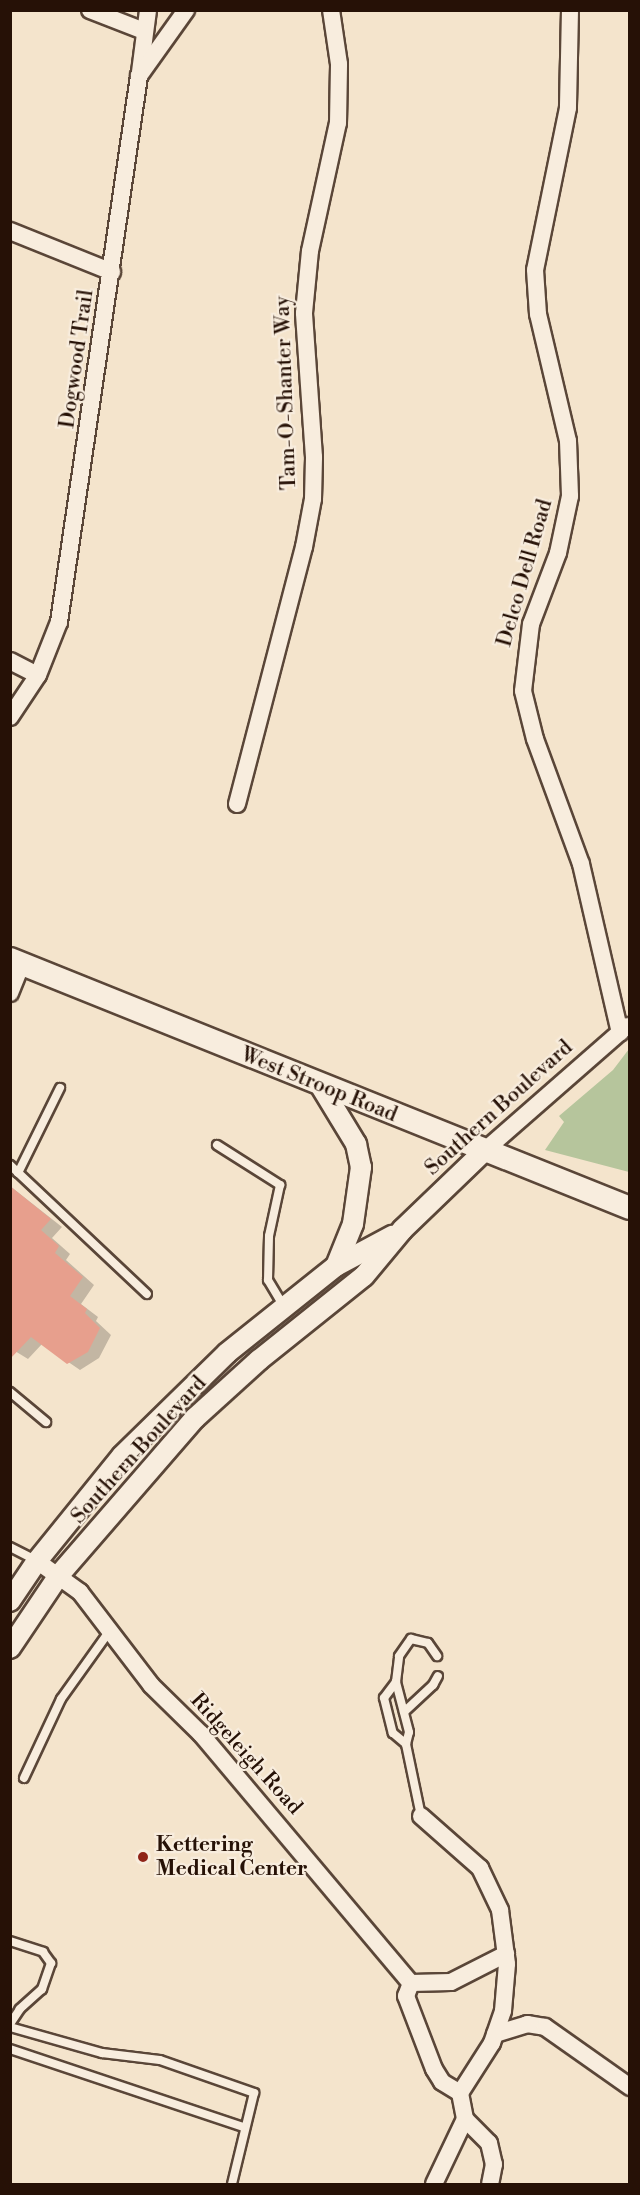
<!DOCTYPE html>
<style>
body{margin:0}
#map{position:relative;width:640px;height:2195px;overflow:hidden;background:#f4e4cc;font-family:"Libre Bodoni",serif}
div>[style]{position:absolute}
.green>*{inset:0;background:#b6c59c}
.shadow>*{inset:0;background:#0003}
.building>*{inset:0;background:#e79f8d}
.roads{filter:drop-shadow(2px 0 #5a4638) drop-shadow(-2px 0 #5a4638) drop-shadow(0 2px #5a4638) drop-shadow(0 -2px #5a4638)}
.service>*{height:8px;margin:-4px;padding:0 4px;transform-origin:4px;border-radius:4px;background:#f8edde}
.minor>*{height:16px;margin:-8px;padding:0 8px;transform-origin:8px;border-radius:8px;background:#f8edde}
.tertiary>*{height:20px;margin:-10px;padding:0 10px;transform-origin:10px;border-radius:10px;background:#f8edde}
.secondary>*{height:22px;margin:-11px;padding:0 11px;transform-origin:11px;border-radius:11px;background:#f8edde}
.dots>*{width:16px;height:16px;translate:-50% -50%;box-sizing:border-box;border:3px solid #f8edde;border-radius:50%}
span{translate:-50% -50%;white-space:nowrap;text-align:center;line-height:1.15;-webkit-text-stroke:4.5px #f8edde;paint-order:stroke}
.street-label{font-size:21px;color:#261106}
.poi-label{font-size:21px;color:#261106;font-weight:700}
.left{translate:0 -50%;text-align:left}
.frame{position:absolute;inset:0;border:12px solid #261106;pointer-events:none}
</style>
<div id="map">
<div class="green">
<i style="clip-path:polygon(629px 1049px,629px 1172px,545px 1150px,564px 1122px,559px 1116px,613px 1070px)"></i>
</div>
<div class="shadow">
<i style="clip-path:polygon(10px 1186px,62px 1227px,52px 1238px,70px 1254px,66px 1260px,94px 1285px,81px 1304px,98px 1317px,96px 1321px,111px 1335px,99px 1358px,80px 1370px,42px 1344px,28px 1359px,10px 1348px)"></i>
</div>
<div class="building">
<i style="clip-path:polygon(10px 1186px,51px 1219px,41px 1230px,59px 1246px,55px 1253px,83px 1277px,70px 1296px,87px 1309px,85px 1313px,100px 1328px,88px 1352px,67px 1364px,31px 1337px,10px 1359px)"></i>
</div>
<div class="roads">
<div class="service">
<i style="left:217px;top:1145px;width:75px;rotate:32.4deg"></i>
<i style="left:280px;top:1185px;width:52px;rotate:102.2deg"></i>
<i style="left:269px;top:1236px;width:44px;rotate:91.3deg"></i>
<i style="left:268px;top:1280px;width:31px;rotate:59deg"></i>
<i style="left:10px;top:1165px;width:188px;rotate:43.3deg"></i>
<i style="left:18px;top:1173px;width:95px;rotate:-63.7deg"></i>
<i style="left:10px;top:1392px;width:47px;rotate:39.8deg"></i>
<i style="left:10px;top:1547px;width:30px;rotate:27deg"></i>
<i style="left:396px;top:1682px;width:20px;rotate:127deg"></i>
<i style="left:384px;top:1698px;width:36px;rotate:76deg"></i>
<i style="left:393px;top:1733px;width:17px;rotate:40deg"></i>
<i style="left:404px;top:1712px;width:40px;rotate:-43deg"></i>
<i style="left:433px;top:1685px;width:10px;rotate:-61deg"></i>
<i style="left:24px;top:1778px;width:87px;rotate:-64.9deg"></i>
<i style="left:61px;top:1699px;width:81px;rotate:-54.5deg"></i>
<i style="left:421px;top:1816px;width:74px;rotate:-101.8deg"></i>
<i style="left:406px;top:1744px;width:12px;rotate:-76deg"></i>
<i style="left:409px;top:1732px;width:52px;rotate:-104.6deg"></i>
<i style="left:396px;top:1682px;width:26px;rotate:-83deg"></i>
<i style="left:399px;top:1656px;width:21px;rotate:-55deg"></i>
<i style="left:411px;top:1639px;width:17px;rotate:13deg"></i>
<i style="left:428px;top:1643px;width:16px;rotate:55deg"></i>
<i style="left:10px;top:1941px;width:35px;rotate:18deg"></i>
<i style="left:43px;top:1952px;width:14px;rotate:54deg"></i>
<i style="left:51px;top:1963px;width:28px;rotate:109deg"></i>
<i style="left:42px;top:1989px;width:30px;rotate:138deg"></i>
<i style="left:20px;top:2009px;width:18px;rotate:124deg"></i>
<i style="left:10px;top:2027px;width:96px;rotate:15.8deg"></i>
<i style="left:102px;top:2053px;width:58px;rotate:6.9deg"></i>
<i style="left:160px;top:2060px;width:100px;rotate:19.3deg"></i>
<i style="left:254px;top:2093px;width:94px;rotate:103.6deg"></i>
<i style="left:10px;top:2049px;width:246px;rotate:18.5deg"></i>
</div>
<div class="minor">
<i style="left:90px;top:10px;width:58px;rotate:21.3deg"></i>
<i style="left:570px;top:10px;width:98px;rotate:91.2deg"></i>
<i style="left:568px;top:108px;width:165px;rotate:101.5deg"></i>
<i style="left:535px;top:270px;width:44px;rotate:86.1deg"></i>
<i style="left:538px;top:314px;width:130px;rotate:76.7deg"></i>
<i style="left:568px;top:441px;width:55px;rotate:87.9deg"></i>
<i style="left:570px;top:496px;width:58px;rotate:101.9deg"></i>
<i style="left:558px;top:553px;width:76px;rotate:110.8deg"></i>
<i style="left:531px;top:624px;width:67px;rotate:96.8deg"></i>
<i style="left:523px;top:691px;width:49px;rotate:76deg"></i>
<i style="left:535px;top:739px;width:133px;rotate:69.8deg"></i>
<i style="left:581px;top:864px;width:173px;rotate:77deg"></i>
<i style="left:140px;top:72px;width:63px;rotate:-82.6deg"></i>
<i style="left:10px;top:231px;width:110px;rotate:21.9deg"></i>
<i style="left:10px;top:661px;width:31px;rotate:27deg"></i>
<i style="left:10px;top:717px;width:50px;rotate:-56.3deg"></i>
<i style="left:38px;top:675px;width:57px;rotate:-68.4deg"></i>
<i style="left:59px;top:622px;width:552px;rotate:-81.66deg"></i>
<i style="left:139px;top:76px;width:81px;rotate:-54.5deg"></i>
<i style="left:237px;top:804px;width:266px;rotate:-75.4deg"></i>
<i style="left:304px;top:547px;width:49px;rotate:-79.4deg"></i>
<i style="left:313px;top:499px;width:42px;rotate:-88.6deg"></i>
<i style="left:314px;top:457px;width:144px;rotate:-94deg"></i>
<i style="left:304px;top:313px;width:62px;rotate:-84.5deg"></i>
<i style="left:310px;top:251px;width:131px;rotate:-77.7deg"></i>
<i style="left:338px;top:123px;width:59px;rotate:-89deg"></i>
<i style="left:339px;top:64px;width:55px;rotate:-98.4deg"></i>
<i style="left:10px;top:993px;width:31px;rotate:-68deg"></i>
<i style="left:483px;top:1152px;width:191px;rotate:-41.2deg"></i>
<i style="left:37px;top:1561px;width:53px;rotate:35.8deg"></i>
<i style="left:80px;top:1592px;width:117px;rotate:52.6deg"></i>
<i style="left:151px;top:1685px;width:70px;rotate:44.4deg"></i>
<i style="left:201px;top:1734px;width:326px;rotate:49.9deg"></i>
<i style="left:421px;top:1816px;width:79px;rotate:41.4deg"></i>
<i style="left:480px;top:1868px;width:47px;rotate:64.5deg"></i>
<i style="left:500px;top:1910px;width:54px;rotate:82.6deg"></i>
<i style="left:507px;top:1964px;width:47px;rotate:94.9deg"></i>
<i style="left:503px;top:2011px;width:34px;rotate:109deg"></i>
<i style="left:492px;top:2043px;width:59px;rotate:122.6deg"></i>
<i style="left:411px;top:1983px;width:14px;rotate:111deg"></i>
<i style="left:406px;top:1996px;width:78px;rotate:69deg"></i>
<i style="left:434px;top:2069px;width:15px;rotate:58deg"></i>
<i style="left:442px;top:2082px;width:21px;rotate:31deg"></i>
<i style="left:460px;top:2093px;width:26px;rotate:79deg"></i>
<i style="left:465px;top:2119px;width:34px;rotate:45deg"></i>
<i style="left:489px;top:2143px;width:22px;rotate:77deg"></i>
<i style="left:494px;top:2164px;width:20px;rotate:101deg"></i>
<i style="left:411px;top:1983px;width:40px;rotate:-1.4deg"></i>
<i style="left:451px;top:1982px;width:62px;rotate:-27deg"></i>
<i style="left:495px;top:2034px;width:34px;rotate:-17deg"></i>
<i style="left:527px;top:2024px;width:18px;rotate:9deg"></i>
<i style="left:545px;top:2027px;width:104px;rotate:35.2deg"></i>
<i style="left:434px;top:2184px;width:72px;rotate:-64.5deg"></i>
</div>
<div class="tertiary">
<i style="left:322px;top:1088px;width:66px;rotate:58.7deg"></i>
<i style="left:356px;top:1144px;width:24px;rotate:78deg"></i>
<i style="left:361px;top:1167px;width:58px;rotate:98deg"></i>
<i style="left:353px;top:1224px;width:45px;rotate:112deg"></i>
<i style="left:10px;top:1601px;width:48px;rotate:-56deg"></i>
<i style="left:37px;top:1561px;width:135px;rotate:-51deg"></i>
<i style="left:122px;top:1456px;width:147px;rotate:-44.4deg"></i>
<i style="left:227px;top:1353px;width:139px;rotate:-38.6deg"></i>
<i style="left:336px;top:1266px;width:64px;rotate:-28.2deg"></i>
<i style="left:10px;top:1648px;width:88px;rotate:-56.1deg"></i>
<i style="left:59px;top:1575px;width:208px;rotate:-49.1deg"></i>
<i style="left:195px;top:1418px;width:86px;rotate:-42.2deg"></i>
<i style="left:259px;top:1360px;width:134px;rotate:-38.7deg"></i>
<i style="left:364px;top:1276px;width:60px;rotate:-50.4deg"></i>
<i style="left:402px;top:1230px;width:112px;rotate:-43.9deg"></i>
</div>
<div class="secondary">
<i style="left:10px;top:959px;width:668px;rotate:21.88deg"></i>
</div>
</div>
<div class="dots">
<i style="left:143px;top:1857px;background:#8f2418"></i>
</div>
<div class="street-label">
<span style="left:77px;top:359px;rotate:-82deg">Dogwood Trail</span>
<span style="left:286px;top:393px;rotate:-92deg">Tam-O-Shanter Way</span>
<span style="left:525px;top:573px;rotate:-74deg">Delco Dell Road</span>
<span style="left:319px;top:1085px;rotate:22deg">West Stroop Road</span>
<span style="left:499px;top:1108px;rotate:-42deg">Southern Boulevard</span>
<span style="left:139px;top:1450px;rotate:-48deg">Southern Boulevard</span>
<span style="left:246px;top:1754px;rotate:48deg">Ridgeleigh Road</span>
</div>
<div class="poi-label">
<span class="left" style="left:156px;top:1857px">Kettering<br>Medical Center</span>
</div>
<div class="frame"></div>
</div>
